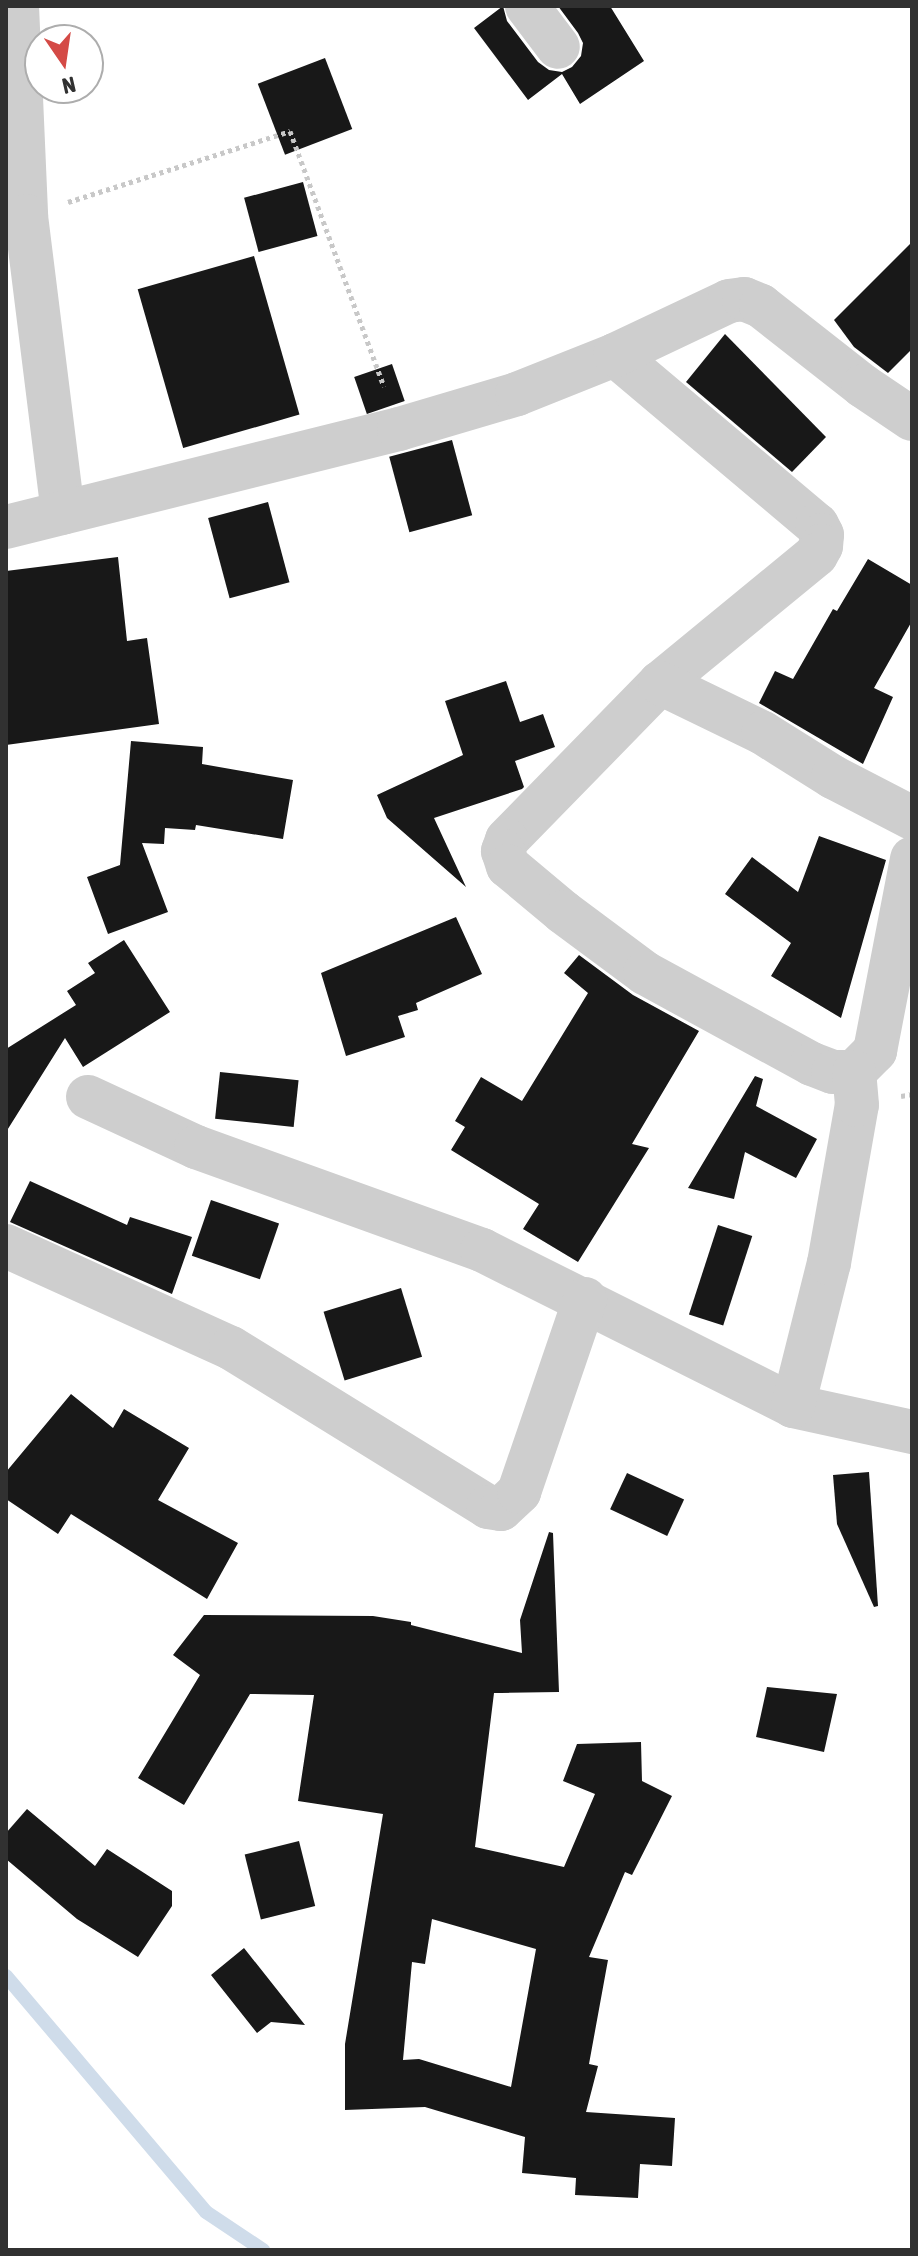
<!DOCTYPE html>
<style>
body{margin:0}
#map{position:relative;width:918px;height:2256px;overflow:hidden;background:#fff;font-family:"Asap Condensed",sans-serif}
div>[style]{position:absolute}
.stream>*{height:14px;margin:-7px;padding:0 7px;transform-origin:7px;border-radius:7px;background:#cfdcea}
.building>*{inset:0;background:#181818;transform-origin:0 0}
.path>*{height:5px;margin-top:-2.5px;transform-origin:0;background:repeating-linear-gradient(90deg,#c8c8c8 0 4px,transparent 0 8px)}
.minor>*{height:44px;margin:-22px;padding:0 22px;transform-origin:22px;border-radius:22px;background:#cecece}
span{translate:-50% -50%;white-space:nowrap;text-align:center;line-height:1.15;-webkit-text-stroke:8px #fff;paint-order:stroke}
.frame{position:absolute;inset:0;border:8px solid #313131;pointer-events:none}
.north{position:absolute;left:24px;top:24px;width:80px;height:80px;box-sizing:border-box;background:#fff;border:2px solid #adadad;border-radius:50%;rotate:167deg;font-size:22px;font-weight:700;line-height:32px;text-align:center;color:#313131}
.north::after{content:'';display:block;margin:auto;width:28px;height:36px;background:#d44a46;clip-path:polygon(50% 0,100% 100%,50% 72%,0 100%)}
</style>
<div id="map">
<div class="stream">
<i style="left:6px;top:1976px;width:309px;rotate:49.7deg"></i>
<i style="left:206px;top:2212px;width:69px;rotate:33.7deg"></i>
</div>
<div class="building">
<i style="clip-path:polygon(503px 6px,507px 21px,538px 62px,549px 70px,562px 72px,572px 67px,581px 56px,583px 43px,578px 33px,558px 6px,610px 6px,644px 61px,580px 104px,562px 74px,528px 100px,474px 28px)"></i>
<i style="left:325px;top:58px;width:76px;height:72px;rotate:69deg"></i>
<i style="left:303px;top:182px;width:56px;height:61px;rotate:75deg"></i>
<i style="clip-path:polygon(912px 242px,912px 349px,888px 373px,854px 347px,834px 320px)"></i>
<i style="left:254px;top:256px;width:165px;height:121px;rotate:74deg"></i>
<i style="clip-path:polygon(725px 334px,826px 437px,792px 472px,686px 382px)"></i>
<i style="left:392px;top:364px;width:39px;height:40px;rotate:71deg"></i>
<i style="left:452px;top:440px;width:78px;height:65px;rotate:75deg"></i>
<i style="left:268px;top:502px;width:83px;height:62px;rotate:75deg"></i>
<i style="clip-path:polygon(118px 557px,127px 641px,147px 638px,159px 724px,6px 745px,6px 571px)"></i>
<i style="clip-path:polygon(868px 559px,912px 585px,912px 621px,874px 688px,893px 697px,863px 764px,759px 703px,775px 671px,793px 679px,833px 609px,837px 611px)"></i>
<i style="clip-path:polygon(506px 681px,520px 722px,543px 714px,555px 747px,515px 761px,524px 787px,522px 789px,434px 818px,466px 887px,387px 818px,377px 795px,463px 755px,445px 701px)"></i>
<i style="clip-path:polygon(131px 741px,203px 747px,202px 764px,293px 780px,283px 839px,196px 825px,195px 830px,165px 828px,164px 844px,142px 843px,168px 912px,108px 934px,87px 877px,120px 865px)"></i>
<i style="clip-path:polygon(819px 836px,886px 860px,841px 1018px,771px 976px,791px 943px,725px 894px,752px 857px,798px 892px)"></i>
<i style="clip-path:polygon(456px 917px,482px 974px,416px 1003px,418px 1010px,398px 1016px,405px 1037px,346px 1056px,321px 973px)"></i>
<i style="clip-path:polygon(124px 940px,170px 1012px,83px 1067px,65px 1038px,6px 1132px,6px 1049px,76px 1005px,67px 991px,95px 973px,88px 963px)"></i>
<i style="clip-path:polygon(579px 955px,633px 995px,699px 1031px,632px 1144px,649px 1148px,578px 1262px,523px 1229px,539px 1204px,451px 1150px,465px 1127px,455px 1121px,481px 1077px,522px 1101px,588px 993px,564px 973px)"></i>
<i style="left:220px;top:1072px;width:79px;height:47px;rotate:6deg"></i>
<i style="clip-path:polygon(755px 1076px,763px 1079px,756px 1106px,817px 1139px,796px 1178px,745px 1152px,734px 1199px,688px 1188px)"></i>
<i style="clip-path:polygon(30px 1181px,127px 1225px,130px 1217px,192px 1237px,172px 1294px,10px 1222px)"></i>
<i style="left:211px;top:1200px;width:72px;height:59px;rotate:19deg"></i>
<i style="left:718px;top:1225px;width:36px;height:94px;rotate:18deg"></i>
<i style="left:401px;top:1288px;width:72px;height:81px;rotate:73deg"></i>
<i style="clip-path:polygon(71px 1394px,113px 1428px,124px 1409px,189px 1448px,158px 1500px,238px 1543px,207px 1599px,71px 1514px,58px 1534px,6px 1499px,6px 1472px)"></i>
<i style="clip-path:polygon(869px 1472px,878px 1606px,874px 1607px,837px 1524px,833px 1475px)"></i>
<i style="left:627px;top:1473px;width:63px;height:40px;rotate:25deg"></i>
<i style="clip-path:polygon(evenodd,549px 1532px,553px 1533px,559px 1692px,494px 1693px,475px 1847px,564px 1867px,595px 1794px,563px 1781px,577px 1744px,641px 1742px,642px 1781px,672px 1796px,632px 1875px,625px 1872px,589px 1957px,608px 1960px,589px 2064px,598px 2066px,586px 2112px,675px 2118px,672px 2166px,640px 2164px,638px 2198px,575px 2195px,576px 2178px,522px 2173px,525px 2137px,425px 2107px,345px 2110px,345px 2044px,383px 1814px,298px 1801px,314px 1695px,250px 1694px,184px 1805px,138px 1778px,200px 1675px,173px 1655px,204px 1615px,373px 1616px,411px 1622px,411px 1625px,522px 1653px,520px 1620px,549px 1532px,432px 1919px,536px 1949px,511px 2087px,419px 2059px,403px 2060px,412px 1962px,425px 1964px,432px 1919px)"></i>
<i style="clip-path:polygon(767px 1687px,837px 1694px,824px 1752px,756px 1737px)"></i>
<i style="clip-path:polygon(27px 1809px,95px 1866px,107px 1849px,172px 1891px,172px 1906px,138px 1957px,77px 1919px,6px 1859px,6px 1833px)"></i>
<i style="left:299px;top:1841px;width:67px;height:56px;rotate:76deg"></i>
<i style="clip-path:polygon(244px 1948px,305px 2025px,271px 2022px,257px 2033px,211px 1975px)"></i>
</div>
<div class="path">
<i style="left:68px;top:202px;width:233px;rotate:-17.7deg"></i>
<i style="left:290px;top:131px;width:272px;rotate:69.8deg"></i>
<i style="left:901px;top:1096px;width:11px;rotate:-10deg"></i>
</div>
<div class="minor">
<i style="left:17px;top:6px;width:210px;rotate:87.5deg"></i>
<i style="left:26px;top:216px;width:299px;rotate:82.9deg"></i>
<i style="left:527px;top:6px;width:51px;rotate:52.9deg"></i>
<i style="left:615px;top:355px;width:264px;rotate:40.1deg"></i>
<i style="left:817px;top:525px;width:11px;rotate:63deg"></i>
<i style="left:822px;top:535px;width:11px;rotate:95deg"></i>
<i style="left:821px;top:546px;width:10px;rotate:119deg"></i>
<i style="left:816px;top:555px;width:202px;rotate:140.6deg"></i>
<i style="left:660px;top:683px;width:219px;rotate:134.3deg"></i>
<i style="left:507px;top:840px;width:12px;rotate:110deg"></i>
<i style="left:503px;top:851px;width:16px;rotate:72deg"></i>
<i style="left:508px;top:866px;width:72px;rotate:39.9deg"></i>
<i style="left:563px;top:912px;width:102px;rotate:36.6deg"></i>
<i style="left:645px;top:973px;width:190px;rotate:28.6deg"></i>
<i style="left:812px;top:1064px;width:22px;rotate:21deg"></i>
<i style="left:833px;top:1072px;width:21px"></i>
<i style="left:854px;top:1072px;width:30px;rotate:-45deg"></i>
<i style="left:875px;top:1051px;width:196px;rotate:-79.1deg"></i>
<i style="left:6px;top:527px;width:405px;rotate:-14deg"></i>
<i style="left:399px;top:429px;width:123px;rotate:-16.5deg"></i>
<i style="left:517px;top:394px;width:105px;rotate:-21.7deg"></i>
<i style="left:615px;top:355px;width:126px;rotate:-25.3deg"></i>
<i style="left:729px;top:301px;width:15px;rotate:-8deg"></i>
<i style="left:744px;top:299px;width:18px;rotate:22deg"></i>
<i style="left:761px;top:306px;width:130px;rotate:38.1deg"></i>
<i style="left:863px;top:386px;width:59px;rotate:34deg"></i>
<i style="left:660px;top:683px;width:114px;rotate:25.9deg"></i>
<i style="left:763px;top:733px;width:83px;rotate:32.2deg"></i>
<i style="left:833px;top:777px;width:89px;rotate:27.4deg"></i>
<i style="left:88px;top:1097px;width:119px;rotate:24.8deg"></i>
<i style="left:196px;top:1147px;width:304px;rotate:19.8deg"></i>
<i style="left:482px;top:1250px;width:348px;rotate:26.6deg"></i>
<i style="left:793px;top:1406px;width:122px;rotate:12.3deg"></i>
<i style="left:6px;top:1246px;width:247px;rotate:24.4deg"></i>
<i style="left:231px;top:1348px;width:302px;rotate:31.7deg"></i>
<i style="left:488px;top:1507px;width:13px;rotate:9deg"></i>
<i style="left:501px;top:1509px;width:25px;rotate:-43deg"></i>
<i style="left:519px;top:1492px;width:204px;rotate:-71.1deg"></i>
<i style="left:793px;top:1406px;width:147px;rotate:-75.9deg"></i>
<i style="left:829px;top:1263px;width:160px;rotate:-80deg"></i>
<i style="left:857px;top:1105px;width:33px;rotate:-95deg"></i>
</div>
<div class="frame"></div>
<div class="north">N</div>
</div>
